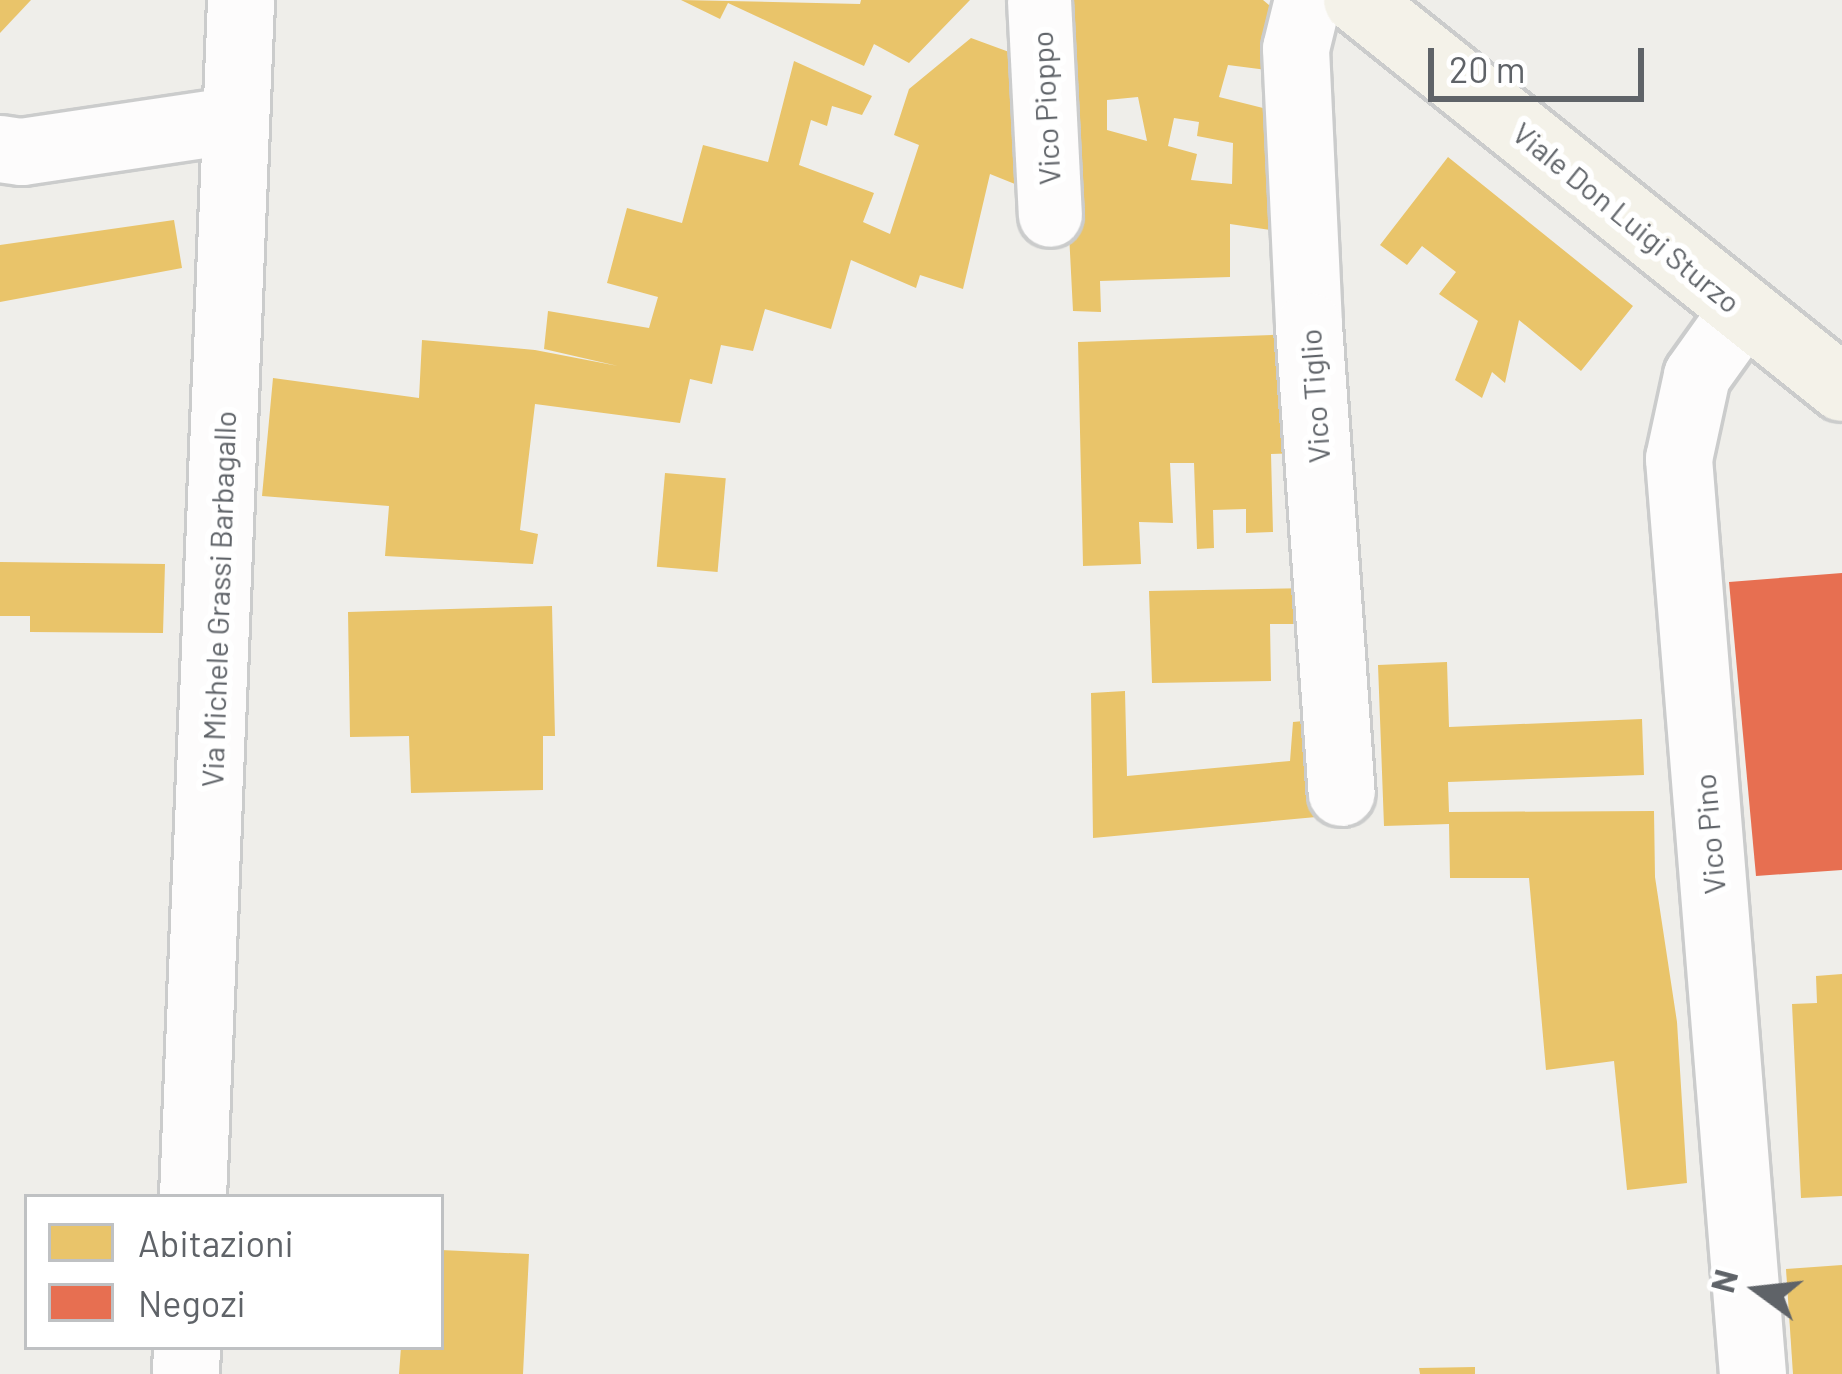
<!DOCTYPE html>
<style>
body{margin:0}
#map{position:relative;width:1842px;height:1374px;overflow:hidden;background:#efeeea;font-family:Barlow,sans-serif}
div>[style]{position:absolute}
.homes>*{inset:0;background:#e9c46a;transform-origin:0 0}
.shops>*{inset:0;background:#e76f51}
.roads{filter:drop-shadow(3px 0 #cbcccc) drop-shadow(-3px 0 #cbcccc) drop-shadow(0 3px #cbcccc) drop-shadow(0 -3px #cbcccc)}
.pedestrian>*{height:63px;margin:-31.5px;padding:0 31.5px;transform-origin:31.5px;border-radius:31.5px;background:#fdfcfc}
.minor>*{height:66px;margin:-33px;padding:0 33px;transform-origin:33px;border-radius:33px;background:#fdfcfc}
.tertiary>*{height:66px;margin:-33px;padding:0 33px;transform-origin:33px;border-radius:33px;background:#fdfcfc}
.primary>*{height:66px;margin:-33px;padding:0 33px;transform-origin:33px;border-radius:33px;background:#f4f2e9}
span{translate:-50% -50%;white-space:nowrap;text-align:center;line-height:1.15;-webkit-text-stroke:12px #fff;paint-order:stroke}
.street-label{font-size:30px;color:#5f6368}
.legend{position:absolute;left:24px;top:1194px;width:420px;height:156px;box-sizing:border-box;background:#fff;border:3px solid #bfc1c3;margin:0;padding:15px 21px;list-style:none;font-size:36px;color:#5f6368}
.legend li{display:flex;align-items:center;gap:24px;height:60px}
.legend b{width:60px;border:3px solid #bfc1c3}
.north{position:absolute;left:1698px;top:1230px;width:120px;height:120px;-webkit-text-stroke:9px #fff;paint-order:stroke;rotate:285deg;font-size:33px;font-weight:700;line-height:48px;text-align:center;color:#5f6368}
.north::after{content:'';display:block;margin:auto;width:42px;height:54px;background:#5f6368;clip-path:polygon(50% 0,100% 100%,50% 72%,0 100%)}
.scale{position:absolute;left:1428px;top:48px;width:216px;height:54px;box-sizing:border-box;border:6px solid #5f6368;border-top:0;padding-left:15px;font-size:36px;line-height:42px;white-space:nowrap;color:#5f6368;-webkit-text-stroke:9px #fff;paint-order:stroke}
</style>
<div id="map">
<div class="homes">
<i style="clip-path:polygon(0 0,31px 0,0 33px)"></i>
<i style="clip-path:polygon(681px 0,860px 4px,861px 0,970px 0,909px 63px,874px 44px,864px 66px,728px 3px,720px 19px)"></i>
<i style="clip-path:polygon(evenodd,1057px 0,1263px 0,1276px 11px,1267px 70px,1228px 65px,1219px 97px,1271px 110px,1283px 232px,1230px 224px,1230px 277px,1100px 281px,1101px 312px,1073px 311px,1057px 0,1138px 97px,1147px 141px,1107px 130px,1107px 100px,1138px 97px,1057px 0,1174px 118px,1199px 122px,1197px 136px,1233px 143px,1232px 184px,1191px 180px,1197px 154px,1168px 146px,1174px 118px)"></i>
<i style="clip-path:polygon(971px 38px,1023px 57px,1032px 191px,990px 174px,963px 289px,920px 275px,916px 288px,851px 260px,831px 329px,765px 309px,753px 351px,721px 345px,712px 384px,690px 379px,680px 423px,535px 404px,520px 530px,538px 534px,533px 564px,385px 556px,389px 506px,262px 496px,273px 378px,419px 398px,422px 340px,535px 350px,618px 366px,544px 349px,548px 311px,649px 328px,658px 297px,607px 283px,627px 208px,682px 223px,703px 145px,768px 162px,794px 61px,872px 96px,862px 115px,832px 106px,827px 126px,811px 120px,799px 165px,874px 193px,863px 222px,890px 234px,919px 145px,894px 135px,909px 89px)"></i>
<i style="clip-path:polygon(1448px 157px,1633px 306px,1581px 371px,1519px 320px,1505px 383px,1492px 372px,1482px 398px,1455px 380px,1478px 321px,1439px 294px,1456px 272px,1422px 246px,1407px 265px,1380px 245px)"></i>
<i style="clip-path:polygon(174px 220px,182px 268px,0 302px,0 245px)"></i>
<i style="clip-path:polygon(1299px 334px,1303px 453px,1271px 454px,1273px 532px,1246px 533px,1246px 509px,1213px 510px,1214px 548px,1197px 549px,1194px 463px,1170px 463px,1173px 523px,1139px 522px,1141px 564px,1083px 566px,1078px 342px)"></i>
<i style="left:665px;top:473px;width:61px;height:94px;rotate:5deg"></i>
<i style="clip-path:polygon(0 562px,165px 564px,163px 633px,30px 632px,30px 616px,0 616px)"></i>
<i style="clip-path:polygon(1313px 588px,1313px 624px,1270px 624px,1271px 681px,1152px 683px,1149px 591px)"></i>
<i style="clip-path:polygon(552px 606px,555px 736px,543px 736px,543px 790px,411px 793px,409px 736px,350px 737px,348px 612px)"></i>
<i style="clip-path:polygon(1447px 662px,1449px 727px,1642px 719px,1644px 775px,1448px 782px,1449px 812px,1654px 811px,1655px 877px,1677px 1022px,1687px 1183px,1627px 1190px,1614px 1061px,1546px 1070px,1529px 878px,1450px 878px,1449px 824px,1384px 826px,1378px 665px)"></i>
<i style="clip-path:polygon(1125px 691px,1127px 776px,1290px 761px,1293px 722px,1324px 719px,1327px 816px,1093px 838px,1091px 693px)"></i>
<i style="clip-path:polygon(1842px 974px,1842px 1196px,1801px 1198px,1792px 1004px,1817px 1003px,1816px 976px)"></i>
<i style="clip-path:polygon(441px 1250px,529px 1254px,523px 1374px,399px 1374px,401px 1347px,441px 1347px)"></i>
<i style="clip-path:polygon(1842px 1265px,1842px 1374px,1793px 1374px,1786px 1269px)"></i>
<i style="clip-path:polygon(1475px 1367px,1475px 1374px,1420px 1374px,1419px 1368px)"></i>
</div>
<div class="shops">
<i style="clip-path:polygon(1842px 573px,1842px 870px,1756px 876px,1729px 582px)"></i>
</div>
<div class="roads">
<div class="pedestrian">
<i style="left:1039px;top:0;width:215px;rotate:87.1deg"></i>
</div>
<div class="minor">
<i style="left:1308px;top:0;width:50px;rotate:103.8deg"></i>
<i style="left:1296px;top:49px;width:277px;rotate:87.3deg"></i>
<i style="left:1309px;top:326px;width:468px;rotate:86deg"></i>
<i style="left:1744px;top:310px;width:81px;rotate:125.5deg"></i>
<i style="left:1697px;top:376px;width:85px;rotate:102.2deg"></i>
<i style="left:1679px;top:459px;width:918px;rotate:85.38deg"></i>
</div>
<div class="tertiary">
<i style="left:0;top:149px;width:22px;rotate:8deg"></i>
<i style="left:22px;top:152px;width:216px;rotate:-8.5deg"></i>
<i style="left:193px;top:1197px;width:1198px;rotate:-87.7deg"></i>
<i style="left:186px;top:1374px;width:27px;rotate:-88deg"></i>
</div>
<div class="primary">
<i style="left:1357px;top:0;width:621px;rotate:38.66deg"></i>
</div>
</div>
<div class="street-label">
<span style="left:1045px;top:108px;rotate:-93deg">Vico Pioppo</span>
<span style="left:1627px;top:217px;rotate:39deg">Viale Don Luigi Sturzo</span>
<span style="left:1314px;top:396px;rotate:-94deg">Vico Tiglio</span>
<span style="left:218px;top:599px;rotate:-88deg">Via Michele Grassi Barbagallo</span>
<span style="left:1709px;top:834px;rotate:-95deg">Vico Pino</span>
</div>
<ul class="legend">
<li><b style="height:33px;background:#e9c46a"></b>Abitazioni</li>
<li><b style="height:33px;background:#e76f51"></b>Negozi</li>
</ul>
<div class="north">N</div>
<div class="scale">20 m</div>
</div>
